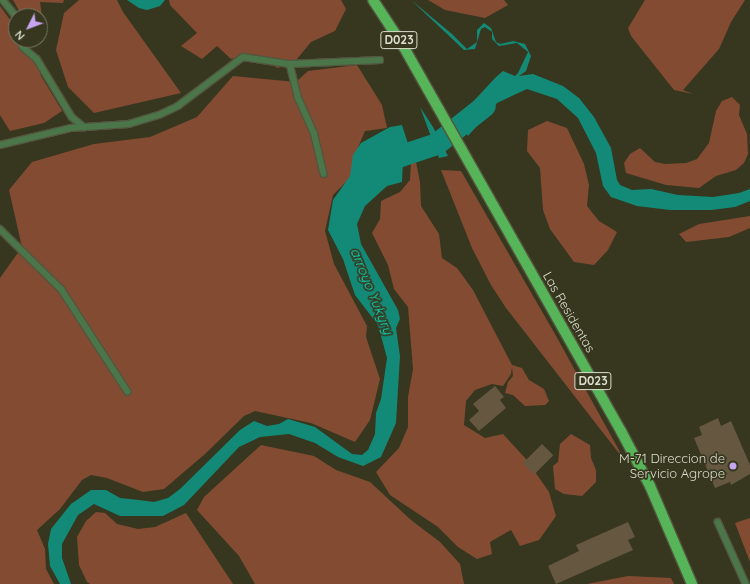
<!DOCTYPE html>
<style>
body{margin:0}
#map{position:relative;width:750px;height:584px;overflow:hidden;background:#36371e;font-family:Quicksand,sans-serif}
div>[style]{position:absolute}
.green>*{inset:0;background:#844b33}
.water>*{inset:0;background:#138a77}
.river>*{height:22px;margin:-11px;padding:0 11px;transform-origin:11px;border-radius:11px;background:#138a77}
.building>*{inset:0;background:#665740;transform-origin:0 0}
.roads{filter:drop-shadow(1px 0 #54553e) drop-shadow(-1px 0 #54553e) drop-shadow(0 1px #54553e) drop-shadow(0 -1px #54553e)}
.service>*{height:5.5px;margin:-2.75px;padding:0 2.75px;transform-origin:2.75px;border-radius:2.75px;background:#4a764a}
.primary>*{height:10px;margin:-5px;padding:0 5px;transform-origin:5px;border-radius:5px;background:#56b559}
.dots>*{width:11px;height:11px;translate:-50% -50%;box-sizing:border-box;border:2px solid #36371e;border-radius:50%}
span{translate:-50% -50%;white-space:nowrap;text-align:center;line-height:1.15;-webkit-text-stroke:3.5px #36371e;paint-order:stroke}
.shield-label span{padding:1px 3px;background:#36371e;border:1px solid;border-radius:3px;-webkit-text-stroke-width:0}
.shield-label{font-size:12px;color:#dcdece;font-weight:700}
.street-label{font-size:13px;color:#dcdece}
.poi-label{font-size:13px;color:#dcdece}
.right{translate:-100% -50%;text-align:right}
.water-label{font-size:14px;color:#03eecd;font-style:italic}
.north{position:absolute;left:8px;top:8px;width:40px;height:40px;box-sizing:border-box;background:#36371e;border:1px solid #787a64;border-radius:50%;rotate:228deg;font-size:11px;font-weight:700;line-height:16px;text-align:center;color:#dcdece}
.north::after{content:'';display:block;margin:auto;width:14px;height:18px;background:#c6a6f0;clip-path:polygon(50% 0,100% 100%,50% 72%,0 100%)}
</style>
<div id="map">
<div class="green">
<i style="clip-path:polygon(13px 0,64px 0,63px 3px,40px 2px,45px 38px,40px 34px,40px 16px,22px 16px)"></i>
<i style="clip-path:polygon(79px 0,117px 0,123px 12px,181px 93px,94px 113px,68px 87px,56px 50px,64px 13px)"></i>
<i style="clip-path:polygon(169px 0,341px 0,346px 9px,335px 31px,311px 42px,297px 59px,278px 68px,249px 54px,231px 59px,217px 46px,202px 59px,181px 46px,197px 33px,170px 5px)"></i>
<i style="clip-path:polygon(428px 0,504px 0,508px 5px,485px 18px,445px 10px)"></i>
<i style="clip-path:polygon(645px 0,745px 0,731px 22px,719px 49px,683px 90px,693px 94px,674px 90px,631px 36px,628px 28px)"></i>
<i style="clip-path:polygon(0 6px,16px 28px,16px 40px,23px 40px,27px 53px,38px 64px,41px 76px,64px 114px,62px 111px,44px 123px,10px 131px,0 115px)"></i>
<i style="clip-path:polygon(357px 65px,382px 105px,387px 128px,365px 131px,354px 157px,356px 172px,333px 195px,325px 231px,334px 264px,367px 326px,366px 337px,380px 379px,370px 420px,355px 442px,311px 423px,255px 411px,244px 416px,205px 454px,164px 489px,143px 492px,107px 478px,91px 475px,82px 480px,60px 509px,37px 530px,45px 549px,46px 569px,54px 584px,0 584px,0 278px,22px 247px,9px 190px,32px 162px,94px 144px,150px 137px,197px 117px,233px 76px,296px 82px,308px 71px)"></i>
<i style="clip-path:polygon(732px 97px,740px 105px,739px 115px,747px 134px,748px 154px,744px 163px,736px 170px,716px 176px,699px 188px,666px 185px,626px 173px,624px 163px,630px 154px,640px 148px,655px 162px,665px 164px,686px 163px,697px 159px,709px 143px,716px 111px,722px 101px)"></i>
<i style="clip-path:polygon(547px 121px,567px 128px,584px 164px,589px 185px,587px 206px,599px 221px,617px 232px,608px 250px,594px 265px,574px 262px,550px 229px,543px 210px,540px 168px,527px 151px,528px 130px)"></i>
<i style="clip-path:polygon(411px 162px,416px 162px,420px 182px,421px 206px,439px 234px,442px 258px,457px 268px,473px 290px,512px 365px,522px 368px,529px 380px,544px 389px,549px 401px,545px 405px,525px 406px,513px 395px,505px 393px,508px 382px,513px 376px,512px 367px,511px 374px,503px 386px,492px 384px,475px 390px,466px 401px,464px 425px,485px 438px,503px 434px,526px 459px,549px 492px,556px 516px,539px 540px,520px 546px,511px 530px,490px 542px,492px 554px,477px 559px,458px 547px,438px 527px,390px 495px,376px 472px,399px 448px,408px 427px,408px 397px,413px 369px,408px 307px,394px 289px,388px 265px,372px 233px,380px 219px,381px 201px,400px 192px,410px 180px)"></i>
<i style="clip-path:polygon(441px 170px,461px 171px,555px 334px,625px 461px,506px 308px,491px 285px,472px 248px)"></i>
<i style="clip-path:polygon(750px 216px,750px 228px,729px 237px,686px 242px,679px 234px,699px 224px)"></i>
<i style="clip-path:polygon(571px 434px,590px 445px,591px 458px,596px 470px,596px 482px,582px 496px,564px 494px,555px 489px,553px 466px,558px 462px,560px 444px)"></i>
<i style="clip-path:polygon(261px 445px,314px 456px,336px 470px,370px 482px,411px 520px,440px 542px,460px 564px,464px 584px,255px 584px,239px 556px,197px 510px,204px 497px)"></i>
<i style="clip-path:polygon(96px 512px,105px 513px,117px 524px,138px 529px,155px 527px,186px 513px,233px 584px,90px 584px,87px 582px,79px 565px,77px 537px,86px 521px)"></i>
<i style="clip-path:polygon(750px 518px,750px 562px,735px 523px)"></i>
<i style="clip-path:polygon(628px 576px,671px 578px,674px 584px,587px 584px)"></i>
</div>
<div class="water">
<i style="clip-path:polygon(127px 0,165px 0,160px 6px,147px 10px,139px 8px)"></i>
<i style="clip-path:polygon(411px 0,452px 34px,467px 49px,477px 42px,477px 30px,484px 23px,491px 28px,496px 42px,500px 44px,513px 41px,525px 44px,531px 56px,526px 71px,519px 76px,533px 74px,563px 86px,579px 98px,594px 117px,611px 148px,617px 180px,620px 185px,632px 190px,651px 189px,678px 195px,713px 197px,739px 193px,750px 189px,750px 201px,735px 207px,711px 210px,670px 210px,637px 206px,611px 197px,603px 186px,596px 153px,578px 118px,557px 99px,527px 89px,497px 103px,468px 136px,458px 118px,495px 78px,503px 71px,515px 76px,518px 73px,528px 52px,517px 43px,499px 46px,492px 39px,492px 32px,485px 27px,481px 29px,475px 49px,464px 50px)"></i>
<i style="clip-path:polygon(420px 107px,433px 127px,448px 156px,439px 158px)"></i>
<i style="clip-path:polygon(402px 125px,412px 156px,403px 160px,402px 182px,387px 186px,365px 206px,357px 224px,361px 244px,398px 310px,400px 319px,396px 328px,400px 356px,396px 423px,381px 457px,363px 466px,338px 457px,315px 443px,289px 434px,260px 437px,239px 447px,184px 505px,163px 516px,120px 516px,94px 504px,78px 515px,62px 544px,62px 558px,71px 584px,60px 584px,50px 566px,48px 544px,51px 529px,71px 504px,91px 490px,106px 490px,120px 498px,139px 500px,154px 502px,168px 498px,180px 489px,240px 430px,254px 421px,267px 426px,279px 424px,288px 419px,315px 427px,352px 454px,362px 455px,368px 450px,375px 434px,376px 413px,381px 399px,387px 358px,378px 325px,355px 295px,343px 259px,328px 230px,333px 200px,350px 176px,353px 155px,361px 143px,390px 127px)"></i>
</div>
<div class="river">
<i style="left:388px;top:170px;width:14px;rotate:-60deg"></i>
<i style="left:395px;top:158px;width:44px;rotate:-18.4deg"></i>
<i style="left:437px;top:144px;width:61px;rotate:-38.4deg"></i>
</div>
<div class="building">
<i style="clip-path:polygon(495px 386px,504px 397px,500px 400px,506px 408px,479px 431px,469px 420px,479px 411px,473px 404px)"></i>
<i style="clip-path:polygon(718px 418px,721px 426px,731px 421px,750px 465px,750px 474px,731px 485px,730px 482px,715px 488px,694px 438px,702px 435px,699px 427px)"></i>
<i style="left:542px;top:444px;width:16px;height:27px;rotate:45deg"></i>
<i style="clip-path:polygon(628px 522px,635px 537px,628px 540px,633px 550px,556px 584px,548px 566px,579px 551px,576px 545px)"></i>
</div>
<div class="roads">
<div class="service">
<i style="left:3px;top:0;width:21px;rotate:51deg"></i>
<i style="left:21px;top:40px;width:7px;rotate:74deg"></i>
<i style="left:23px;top:47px;width:18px;rotate:41deg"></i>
<i style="left:37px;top:59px;width:68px;rotate:58.9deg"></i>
<i style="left:72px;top:117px;width:16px;rotate:40deg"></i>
<i style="left:290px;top:64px;width:36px;rotate:76deg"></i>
<i style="left:299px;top:99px;width:36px;rotate:66deg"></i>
<i style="left:314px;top:132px;width:43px;rotate:76.6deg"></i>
<i style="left:0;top:145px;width:73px;rotate:-13.5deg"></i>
<i style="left:71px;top:128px;width:58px;rotate:-3.9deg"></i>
<i style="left:129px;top:124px;width:31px;rotate:-17deg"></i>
<i style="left:159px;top:115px;width:21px;rotate:-25deg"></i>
<i style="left:178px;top:106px;width:81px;rotate:-37deg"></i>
<i style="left:243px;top:57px;width:48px;rotate:8.5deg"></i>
<i style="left:290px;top:64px;width:90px;rotate:-2.5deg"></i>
<i style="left:0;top:229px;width:87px;rotate:44.5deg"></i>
<i style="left:62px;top:290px;width:121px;rotate:57.1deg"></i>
<i style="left:718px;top:522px;width:68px;rotate:65.7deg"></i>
</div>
<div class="primary">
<i style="left:373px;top:0;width:53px;rotate:56.6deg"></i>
<i style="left:402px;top:44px;width:445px;rotate:60.5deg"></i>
<i style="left:621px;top:431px;width:62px;rotate:62.2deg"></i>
<i style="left:650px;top:486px;width:107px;rotate:66.8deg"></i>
</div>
</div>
<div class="dots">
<i style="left:733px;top:466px;background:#c6a6f0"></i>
</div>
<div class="shield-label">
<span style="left:399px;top:40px">D023</span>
<span style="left:593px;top:381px">D023</span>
</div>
<div class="street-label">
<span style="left:569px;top:312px;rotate:60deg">Las Residentas</span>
</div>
<div class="poi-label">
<span class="right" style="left:725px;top:466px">M-71 Direccion de<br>Servicio Agrope</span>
</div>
<div class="water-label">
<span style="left:372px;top:291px;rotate:68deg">arroyo Yukyry</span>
</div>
<div class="north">N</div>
</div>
